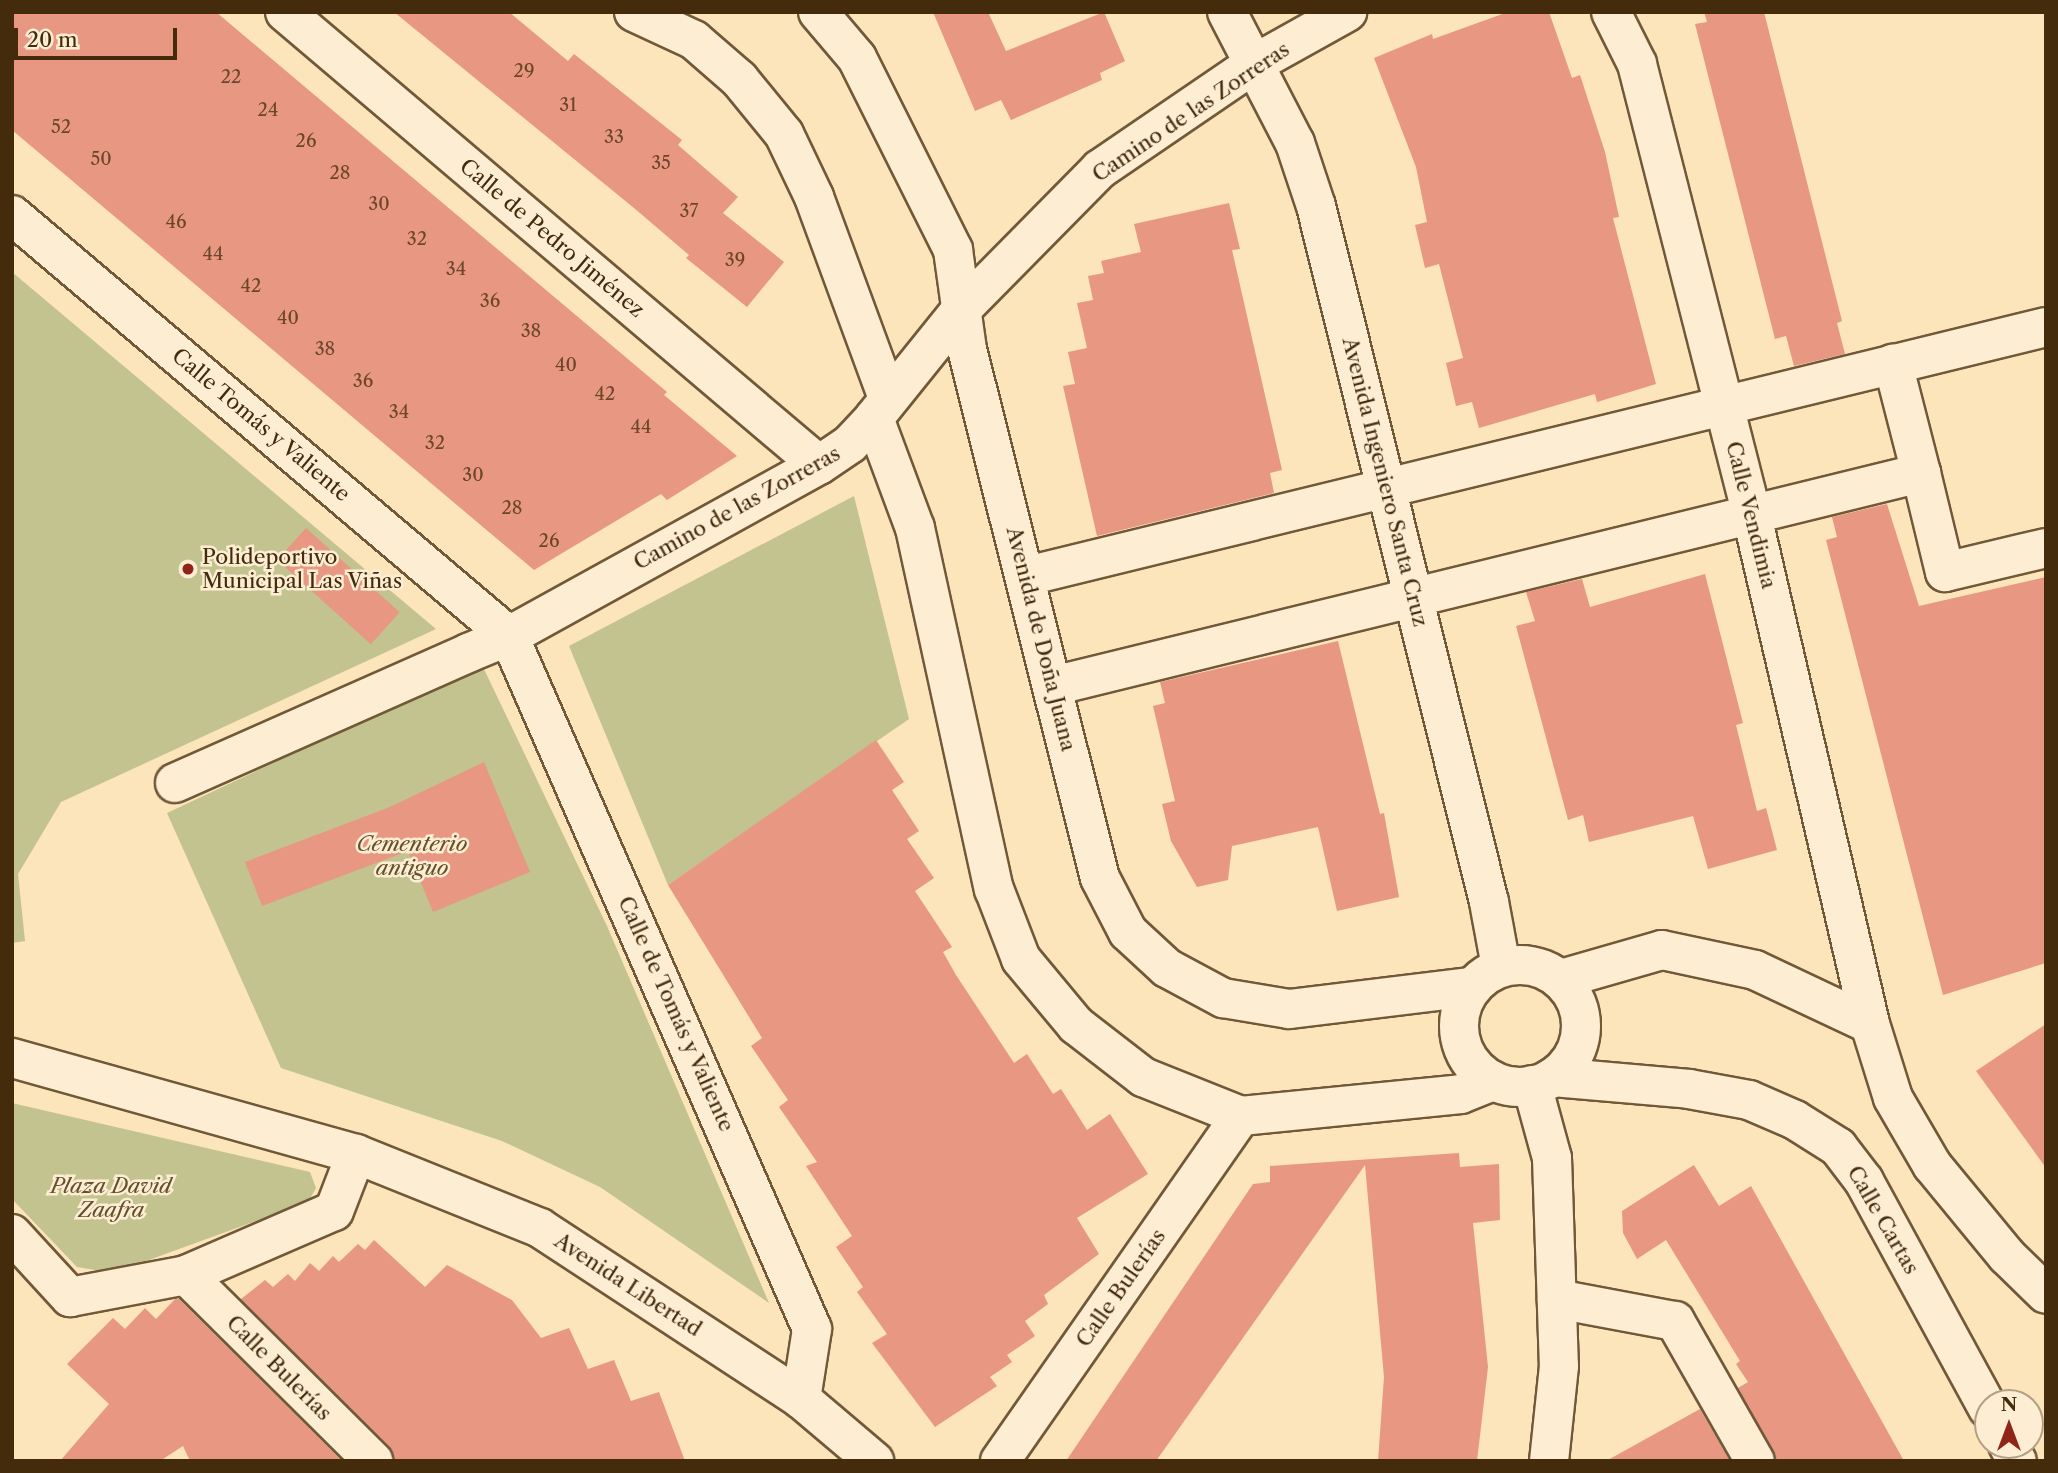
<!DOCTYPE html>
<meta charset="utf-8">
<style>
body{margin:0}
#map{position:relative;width:2058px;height:1473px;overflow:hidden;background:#fce4bb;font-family:"Libre Caslon Text",serif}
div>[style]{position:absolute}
.green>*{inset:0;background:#c2c38e}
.building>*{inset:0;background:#e79782;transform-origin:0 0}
.roads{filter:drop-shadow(2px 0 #715938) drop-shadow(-2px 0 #715938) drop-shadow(0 2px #715938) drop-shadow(0 -2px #715938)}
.pedestrian>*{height:38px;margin:-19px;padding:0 19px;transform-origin:19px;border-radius:19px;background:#fdedd3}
.minor>*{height:38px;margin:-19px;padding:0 19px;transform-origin:19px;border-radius:19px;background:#fdedd3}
.tertiary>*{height:38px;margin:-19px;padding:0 19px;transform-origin:19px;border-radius:19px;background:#fdedd3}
.tertiary>.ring{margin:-19px;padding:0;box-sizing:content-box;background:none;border:38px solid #fdedd3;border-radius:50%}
.dots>*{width:19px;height:19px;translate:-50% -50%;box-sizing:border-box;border:4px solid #fdedd3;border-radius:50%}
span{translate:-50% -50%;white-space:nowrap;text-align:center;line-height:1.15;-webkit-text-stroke:5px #fdedd3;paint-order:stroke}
.number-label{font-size:18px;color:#6c462a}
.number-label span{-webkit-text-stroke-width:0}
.street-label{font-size:21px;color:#432b0c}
.poi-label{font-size:21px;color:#432b0c}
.left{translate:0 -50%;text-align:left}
.park-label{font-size:21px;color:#63512c;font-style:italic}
.frame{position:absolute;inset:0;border:14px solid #432b0c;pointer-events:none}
.north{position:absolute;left:1974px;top:1389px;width:70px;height:70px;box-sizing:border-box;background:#fdedd3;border:2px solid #b39f83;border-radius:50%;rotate:0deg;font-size:19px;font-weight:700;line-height:28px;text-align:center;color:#432b0c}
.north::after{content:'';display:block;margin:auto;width:24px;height:32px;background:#8f2418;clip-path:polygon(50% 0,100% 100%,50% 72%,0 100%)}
.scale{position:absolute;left:14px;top:28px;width:163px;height:32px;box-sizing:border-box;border:4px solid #432b0c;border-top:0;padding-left:9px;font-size:21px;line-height:24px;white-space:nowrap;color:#432b0c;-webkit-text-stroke:5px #fdedd3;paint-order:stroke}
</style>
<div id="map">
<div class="green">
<i style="clip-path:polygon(12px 272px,436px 629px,61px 802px,18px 874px,25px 941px,12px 943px)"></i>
<i style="clip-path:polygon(854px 496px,909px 719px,668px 885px,569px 646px)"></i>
<i style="clip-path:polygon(482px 665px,607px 926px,769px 1303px,600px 1187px,502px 1141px,281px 1068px,167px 813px)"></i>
<i style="clip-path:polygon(12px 1103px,310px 1172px,316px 1188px,308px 1202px,113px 1273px,77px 1267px,12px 1199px)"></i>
</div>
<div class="building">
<i style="clip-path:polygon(12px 12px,216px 12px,667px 392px,664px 395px,737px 456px,667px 500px,661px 494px,534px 570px,12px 130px)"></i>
<i style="clip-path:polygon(394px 12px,509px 12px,568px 61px,574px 54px,682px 140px,678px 145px,738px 197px,723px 213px,784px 262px,747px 307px,686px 258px,689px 255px,634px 208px)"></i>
<i style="clip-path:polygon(933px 12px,988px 12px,1006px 51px,1104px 12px,1125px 61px,1100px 73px,1102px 80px,1011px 120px,1001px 100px,975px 111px)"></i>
<i style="clip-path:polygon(1508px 12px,1549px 12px,1572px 78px,1580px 75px,1605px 152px,1619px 217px,1613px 218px,1656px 384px,1597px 402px,1595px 394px,1479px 428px,1472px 402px,1456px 406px,1446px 363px,1463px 358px,1439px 264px,1425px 268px,1415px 225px,1427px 222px,1416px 167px,1374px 58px,1432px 34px,1433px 39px)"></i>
<i style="clip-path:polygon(1704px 12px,1764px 12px,1842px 321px,1837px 323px,1845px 354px,1794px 366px,1786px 336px,1775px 339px,1695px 24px,1707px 22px)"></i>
<i style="clip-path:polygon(1229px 203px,1240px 249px,1232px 250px,1282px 470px,1270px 473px,1274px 493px,1097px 536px,1063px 386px,1075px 384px,1068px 352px,1087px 348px,1077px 303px,1093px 300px,1088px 276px,1104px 273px,1101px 261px,1141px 252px,1134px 224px)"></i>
<i style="clip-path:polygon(1887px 504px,1919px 606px,2046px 577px,2046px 963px,1943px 995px,1826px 540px,1837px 537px,1832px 517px)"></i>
<i style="left:306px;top:528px;width:126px;height:43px;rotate:42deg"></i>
<i style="clip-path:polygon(1705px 574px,1743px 723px,1736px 725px,1757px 811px,1766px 808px,1777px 850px,1708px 869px,1693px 816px,1589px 842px,1583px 815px,1568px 820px,1516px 626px,1535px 621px,1526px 592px,1582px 579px,1590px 607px)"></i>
<i style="clip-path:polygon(1338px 641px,1380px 814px,1384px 813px,1399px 897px,1337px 911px,1318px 827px,1232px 846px,1228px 880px,1197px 887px,1171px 841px,1162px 804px,1175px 801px,1153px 706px,1165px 703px,1160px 682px)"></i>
<i style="clip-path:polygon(876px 740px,904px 782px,892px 790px,919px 831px,907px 839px,934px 878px,915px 891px,952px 947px,943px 952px,956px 975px,1014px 1063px,1027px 1054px,1053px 1094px,1061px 1089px,1087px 1130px,1110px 1114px,1148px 1174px,1077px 1218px,1099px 1254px,1044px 1295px,1048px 1304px,1025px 1321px,1035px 1336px,1007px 1355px,1012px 1362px,990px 1377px,997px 1386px,935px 1427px,872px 1343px,887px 1334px,857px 1292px,863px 1287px,836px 1247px,852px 1236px,806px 1166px,817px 1162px,779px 1107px,788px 1100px,751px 1046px,762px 1038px,668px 885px)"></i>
<i style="clip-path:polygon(484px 762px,530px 872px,433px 912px,408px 851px,262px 906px,245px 862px,390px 807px)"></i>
<i style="clip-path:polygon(2046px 1024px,2046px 1168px,1976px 1071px)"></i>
<i style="clip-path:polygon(1459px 1153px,1460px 1167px,1499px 1164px,1500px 1220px,1473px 1223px,1488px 1367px,1477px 1461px,1378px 1461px,1384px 1377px,1365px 1165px,1156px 1461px,1066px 1461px,1253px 1184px,1270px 1182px,1270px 1166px)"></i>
<i style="clip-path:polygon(1694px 1165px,1719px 1206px,1751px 1186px,1904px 1461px,1777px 1461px,1738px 1388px,1748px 1382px,1736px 1364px,1740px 1361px,1666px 1240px,1637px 1259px,1623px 1233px,1622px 1211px)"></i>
<i style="clip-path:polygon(374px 1240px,425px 1287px,447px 1265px,512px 1300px,541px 1338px,569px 1328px,588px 1369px,614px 1360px,631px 1401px,659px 1392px,685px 1461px,394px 1461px,388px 1445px,241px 1299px,265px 1280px,273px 1287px,288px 1274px,295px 1281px,310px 1263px,319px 1271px,333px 1256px,339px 1262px,358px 1244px,365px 1250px)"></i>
<i style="clip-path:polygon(175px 1299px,179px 1299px,342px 1461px,190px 1461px,183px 1446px,160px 1461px,60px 1461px,109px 1404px,67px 1364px,113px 1318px,125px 1329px,145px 1308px,156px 1319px)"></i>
<i style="clip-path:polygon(1700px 1409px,1730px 1461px,1606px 1461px)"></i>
</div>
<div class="roads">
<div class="pedestrian">
<i style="left:1921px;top:473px;width:102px;rotate:76.4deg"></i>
<i style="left:1945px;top:572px;width:104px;rotate:-13.4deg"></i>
<i style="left:1027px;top:576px;width:1049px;rotate:-13.73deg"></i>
<i style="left:1053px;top:686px;width:894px;rotate:-13.79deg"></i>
<i style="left:1921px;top:473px;width:113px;rotate:-104.4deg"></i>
<i style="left:175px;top:783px;width:321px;rotate:-23.9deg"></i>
</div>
<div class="minor">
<i style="left:285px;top:12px;width:700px;rotate:40.31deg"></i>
<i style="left:1611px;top:12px;width:58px;rotate:63.4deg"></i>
<i style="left:1637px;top:64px;width:466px;rotate:75.7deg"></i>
<i style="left:1752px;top:516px;width:522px;rotate:76.92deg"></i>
<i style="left:12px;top:215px;width:651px;rotate:40.27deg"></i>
<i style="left:509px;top:636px;width:756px;rotate:66.38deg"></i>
<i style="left:812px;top:1329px;width:71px;rotate:98.9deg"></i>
<i style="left:960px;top:311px;width:199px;rotate:-45.4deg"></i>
<i style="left:1100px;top:169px;width:186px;rotate:-34.3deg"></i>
<i style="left:1254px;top:64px;width:107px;rotate:-29.2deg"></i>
<i style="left:468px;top:653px;width:44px;rotate:-22.5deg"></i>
<i style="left:509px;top:636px;width:354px;rotate:-28.9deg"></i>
<i style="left:819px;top:465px;width:37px;rotate:-34deg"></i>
<i style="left:850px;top:444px;width:35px;rotate:-47deg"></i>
<i style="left:1561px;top:979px;width:105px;rotate:-16deg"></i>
<i style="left:1662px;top:950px;width:95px;rotate:12.1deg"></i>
<i style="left:1755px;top:970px;width:127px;rotate:25.2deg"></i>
<i style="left:1870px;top:1024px;width:77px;rotate:72.7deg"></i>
<i style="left:1893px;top:1098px;width:78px;rotate:59.8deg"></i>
<i style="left:1932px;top:1165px;width:118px;rotate:50.5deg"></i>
<i style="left:2007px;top:1256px;width:54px;rotate:44.3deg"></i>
<i style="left:1553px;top:1077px;width:137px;rotate:5deg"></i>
<i style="left:1689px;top:1089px;width:61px;rotate:10.4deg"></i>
<i style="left:1749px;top:1100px;width:50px;rotate:23.5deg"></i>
<i style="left:1795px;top:1120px;width:51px;rotate:32.1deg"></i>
<i style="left:1838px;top:1147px;width:43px;rotate:52.6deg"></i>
<i style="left:1864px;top:1181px;width:259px;rotate:61.4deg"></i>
<i style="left:12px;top:1234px;width:86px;rotate:47.4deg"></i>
<i style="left:70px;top:1297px;width:118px;rotate:-10.7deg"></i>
<i style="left:186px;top:1275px;width:161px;rotate:-23.4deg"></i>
<i style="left:334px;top:1211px;width:61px;rotate:-68.9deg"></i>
<i style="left:186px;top:1275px;width:264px;rotate:44.8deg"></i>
<i style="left:1557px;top:1299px;width:120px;rotate:10.6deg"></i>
<i style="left:1675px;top:1321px;width:161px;rotate:60.3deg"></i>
<i style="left:2008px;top:1445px;width:18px;rotate:61deg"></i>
<i style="left:1000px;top:1461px;width:421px;rotate:-55.1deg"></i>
</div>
<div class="tertiary">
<i style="left:634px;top:12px;width:66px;rotate:25deg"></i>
<i style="left:694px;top:40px;width:60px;rotate:40.9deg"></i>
<i style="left:739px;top:79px;width:71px;rotate:50.7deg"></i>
<i style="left:784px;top:134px;width:70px;rotate:64.5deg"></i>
<i style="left:814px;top:197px;width:214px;rotate:69.8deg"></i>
<i style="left:818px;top:12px;width:60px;rotate:49.7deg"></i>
<i style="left:857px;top:58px;width:215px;rotate:63.4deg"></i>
<i style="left:953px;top:250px;width:100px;rotate:82deg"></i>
<i style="left:967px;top:349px;width:545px;rotate:75.89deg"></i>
<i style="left:1100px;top:878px;width:61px;rotate:62.6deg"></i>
<i style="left:1128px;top:932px;width:53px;rotate:42.7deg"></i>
<i style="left:1167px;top:968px;width:64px;rotate:28.2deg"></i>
<i style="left:1223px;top:998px;width:67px;rotate:9.5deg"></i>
<i style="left:1289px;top:1009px;width:183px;rotate:-6.9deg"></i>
<i style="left:1227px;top:12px;width:148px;rotate:62.6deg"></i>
<i style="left:1295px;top:143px;width:66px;rotate:71.6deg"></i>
<i style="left:1316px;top:206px;width:717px;rotate:76.04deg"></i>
<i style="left:1489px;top:902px;width:66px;rotate:79.5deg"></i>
<i style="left:960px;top:311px;width:137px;rotate:128.8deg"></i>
<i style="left:874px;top:418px;width:117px;rotate:69.6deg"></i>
<i style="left:915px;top:528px;width:370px;rotate:77.7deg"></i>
<i style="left:994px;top:889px;width:75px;rotate:68.9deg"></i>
<i style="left:1021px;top:959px;width:86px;rotate:50.2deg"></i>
<i style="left:1076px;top:1025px;width:85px;rotate:37.8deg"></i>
<i style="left:1143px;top:1077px;width:105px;rotate:21.7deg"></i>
<i style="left:1241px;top:1116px;width:221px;rotate:-5.7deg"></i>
<i style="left:1461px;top:1094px;width:35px;rotate:-22deg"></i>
<i class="ring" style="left:1459px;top:965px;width:84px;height:84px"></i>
<i style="left:12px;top:1058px;width:357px;rotate:15.6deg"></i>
<i style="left:356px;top:1154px;width:198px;rotate:21.9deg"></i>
<i style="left:540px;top:1228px;width:312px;rotate:33.2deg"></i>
<i style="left:801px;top:1399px;width:96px;rotate:40.3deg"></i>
<i style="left:1532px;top:1085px;width:76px;rotate:74.7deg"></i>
<i style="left:1552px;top:1158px;width:208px;rotate:88.1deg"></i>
<i style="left:1559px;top:1366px;width:96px;rotate:96deg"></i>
</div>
</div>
<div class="dots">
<i style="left:188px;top:569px;background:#8f2418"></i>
</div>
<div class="number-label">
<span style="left:524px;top:71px">29</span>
<span style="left:231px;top:77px">22</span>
<span style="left:568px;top:105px">31</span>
<span style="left:268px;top:110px">24</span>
<span style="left:61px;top:127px">52</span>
<span style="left:614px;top:137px">33</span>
<span style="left:306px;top:141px">26</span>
<span style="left:101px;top:159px">50</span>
<span style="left:661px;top:163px">35</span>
<span style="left:340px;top:173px">28</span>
<span style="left:379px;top:204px">30</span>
<span style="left:689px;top:211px">37</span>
<span style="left:176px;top:222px">46</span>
<span style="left:417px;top:239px">32</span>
<span style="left:213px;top:254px">44</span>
<span style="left:735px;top:260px">39</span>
<span style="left:456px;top:269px">34</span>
<span style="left:251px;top:286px">42</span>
<span style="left:490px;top:301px">36</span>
<span style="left:288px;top:318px">40</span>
<span style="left:531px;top:331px">38</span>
<span style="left:325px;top:349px">38</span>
<span style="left:566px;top:365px">40</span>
<span style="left:363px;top:381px">36</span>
<span style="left:605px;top:394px">42</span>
<span style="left:399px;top:412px">34</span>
<span style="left:641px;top:427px">44</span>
<span style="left:435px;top:443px">32</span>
<span style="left:473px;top:475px">30</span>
<span style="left:512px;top:508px">28</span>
<span style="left:549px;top:541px">26</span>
</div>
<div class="street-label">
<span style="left:1191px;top:112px;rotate:-34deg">Camino de las Zorreras</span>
<span style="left:552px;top:238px;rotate:40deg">Calle de Pedro Jiménez</span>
<span style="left:261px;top:425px;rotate:40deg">Calle Tomás y Valiente</span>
<span style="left:1385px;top:482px;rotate:76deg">Avenida Ingeniero Santa Cruz</span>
<span style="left:737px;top:508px;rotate:-29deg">Camino de las Zorreras</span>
<span style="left:1751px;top:515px;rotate:76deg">Calle Vendimia</span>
<span style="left:1041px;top:639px;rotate:76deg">Avenida de Doña Juana</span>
<span style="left:676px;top:1014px;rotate:66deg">Calle de Tomás y Valiente</span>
<span style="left:1883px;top:1220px;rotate:60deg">Calle Cartas</span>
<span style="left:628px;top:1285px;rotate:33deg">Avenida Libertad</span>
<span style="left:1121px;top:1288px;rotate:-55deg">Calle Bulerías</span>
<span style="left:279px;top:1368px;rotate:45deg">Calle Bulerías</span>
</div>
<div class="poi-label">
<span class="left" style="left:202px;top:569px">Polideportivo<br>Municipal Las Viñas</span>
</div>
<div class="park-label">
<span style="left:412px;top:856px">Cementerio<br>antiguo</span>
<span style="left:111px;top:1198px">Plaza David<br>Zaafra</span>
</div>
<div class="frame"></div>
<div class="north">N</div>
<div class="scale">20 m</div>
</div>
